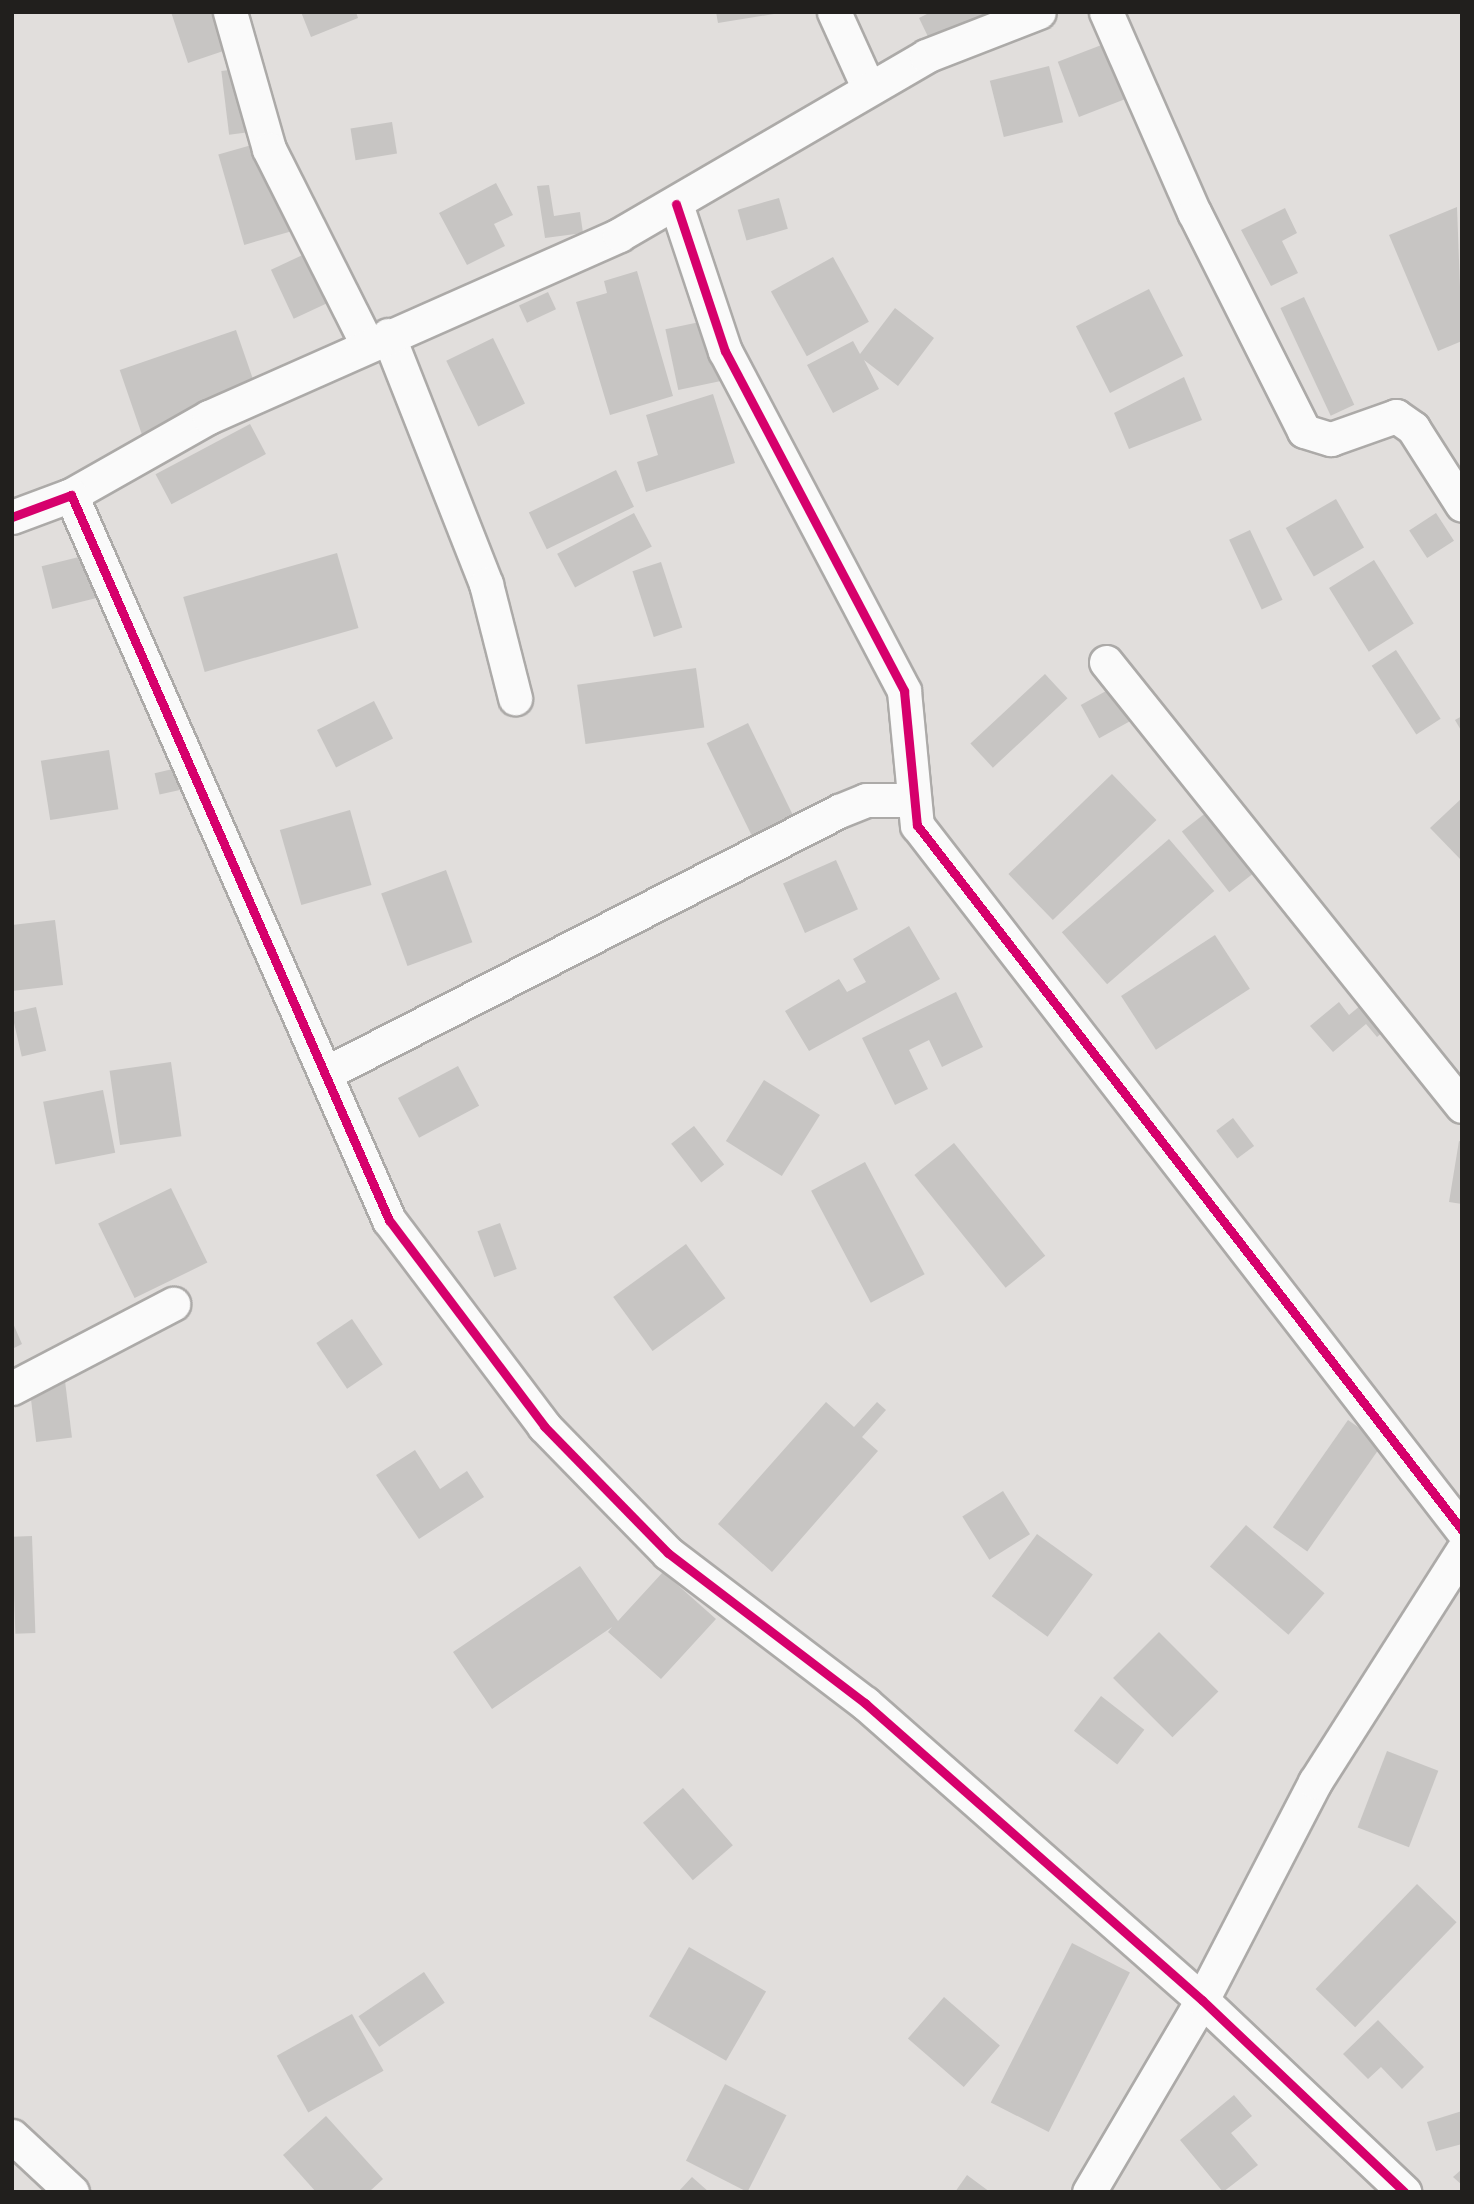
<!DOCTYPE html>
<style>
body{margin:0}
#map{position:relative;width:1474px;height:2204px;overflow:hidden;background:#e1dedc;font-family:"DejaVu Sans",sans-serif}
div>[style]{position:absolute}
.building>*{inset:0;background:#c7c5c3;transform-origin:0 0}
.roads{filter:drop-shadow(2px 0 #acaaa8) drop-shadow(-2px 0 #acaaa8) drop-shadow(0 2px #acaaa8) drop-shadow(0 -2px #acaaa8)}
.street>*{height:33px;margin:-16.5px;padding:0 16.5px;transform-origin:16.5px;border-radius:16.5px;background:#fafafa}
.cycleway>*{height:9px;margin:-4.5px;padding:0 4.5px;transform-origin:4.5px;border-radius:4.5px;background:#d6006c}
span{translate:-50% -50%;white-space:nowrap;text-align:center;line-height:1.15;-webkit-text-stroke:5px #f0ebe7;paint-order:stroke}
.frame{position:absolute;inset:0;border:14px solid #211f1d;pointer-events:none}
</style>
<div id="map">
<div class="building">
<i style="clip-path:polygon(171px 12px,230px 12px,241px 45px,188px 63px)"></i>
<i style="clip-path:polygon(301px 12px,356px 12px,358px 18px,311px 37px)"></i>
<i style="clip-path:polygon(716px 12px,774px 12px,774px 14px,718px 23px)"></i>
<i style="clip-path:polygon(931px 12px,1011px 12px,934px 49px,919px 18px)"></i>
<i style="left:1125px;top:36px;width:59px;height:72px;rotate:69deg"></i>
<i style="left:263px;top:66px;width:64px;height:42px;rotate:83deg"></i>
<i style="left:1049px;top:66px;width:58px;height:61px;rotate:76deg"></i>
<i style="left:392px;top:122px;width:32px;height:42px;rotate:81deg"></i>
<i style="left:276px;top:138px;width:94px;height:60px;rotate:74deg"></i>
<i style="clip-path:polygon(496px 183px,513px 215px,494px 224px,505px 246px,467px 265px,439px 213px)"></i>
<i style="clip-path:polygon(549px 185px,554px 216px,580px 212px,583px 233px,545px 238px,537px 186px)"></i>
<i style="left:779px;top:198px;width:32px;height:43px;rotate:74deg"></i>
<i style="clip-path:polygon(1457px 207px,1462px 341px,1438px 351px,1389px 235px)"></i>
<i style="clip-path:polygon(1285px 208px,1297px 233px,1282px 241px,1298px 273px,1271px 286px,1241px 230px)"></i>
<i style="left:309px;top:252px;width:54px;height:42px;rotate:65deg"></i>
<i style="left:833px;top:257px;width:74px;height:71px;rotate:61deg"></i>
<i style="clip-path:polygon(637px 271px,673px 396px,610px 415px,576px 302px,607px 293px,604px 281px)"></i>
<i style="left:1149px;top:289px;width:75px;height:82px;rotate:63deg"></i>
<i style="left:548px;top:292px;width:19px;height:32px;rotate:65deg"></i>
<i style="left:1304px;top:297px;width:119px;height:26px;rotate:65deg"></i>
<i style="clip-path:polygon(895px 308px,934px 338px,898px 386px,864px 360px,879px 389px,833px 413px,807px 365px,853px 341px,860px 354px)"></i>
<i style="left:728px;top:316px;width:62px;height:64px;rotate:78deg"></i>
<i style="left:236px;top:330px;width:69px;height:123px;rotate:71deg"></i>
<i style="left:493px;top:338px;width:73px;height:52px;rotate:64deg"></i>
<i style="clip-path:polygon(1184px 377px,1202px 420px,1129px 449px,1114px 413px)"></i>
<i style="clip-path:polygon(713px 394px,735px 463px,646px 492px,637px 462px,658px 455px,646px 415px)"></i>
<i style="left:250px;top:424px;width:34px;height:107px;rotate:62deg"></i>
<i style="left:616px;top:470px;width:41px;height:97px;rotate:64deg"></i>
<i style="left:1336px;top:499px;width:56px;height:58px;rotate:60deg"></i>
<i style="left:634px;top:513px;width:38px;height:87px;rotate:62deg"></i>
<i style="left:1436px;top:513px;width:33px;height:32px;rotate:57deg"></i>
<i style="left:1250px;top:530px;width:77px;height:23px;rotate:65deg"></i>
<i style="left:95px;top:553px;width:44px;height:55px;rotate:76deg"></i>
<i style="left:337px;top:553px;width:78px;height:160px;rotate:74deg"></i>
<i style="left:1374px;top:560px;width:75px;height:53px;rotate:58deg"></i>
<i style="left:661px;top:562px;width:69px;height:30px;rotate:72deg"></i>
<i style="left:1396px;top:650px;width:82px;height:29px;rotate:57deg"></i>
<i style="left:696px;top:668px;width:60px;height:120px;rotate:82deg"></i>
<i style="left:1045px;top:674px;width:33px;height:102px;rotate:47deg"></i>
<i style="left:1135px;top:675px;width:38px;height:62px;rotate:61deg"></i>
<i style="left:374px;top:701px;width:42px;height:64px;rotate:63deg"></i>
<i style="clip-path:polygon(1462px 716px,1462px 732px,1455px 720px)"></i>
<i style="left:748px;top:723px;width:124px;height:46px;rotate:64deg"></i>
<i style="left:109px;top:750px;width:60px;height:69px;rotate:81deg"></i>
<i style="left:177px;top:768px;width:22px;height:23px;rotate:77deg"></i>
<i style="left:1112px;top:774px;width:64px;height:144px;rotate:46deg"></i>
<i style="left:1226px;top:797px;width:77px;height:56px;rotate:52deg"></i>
<i style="clip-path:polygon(1462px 798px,1462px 861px,1430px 828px)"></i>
<i style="left:350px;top:810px;width:78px;height:73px;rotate:74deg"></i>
<i style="left:1169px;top:839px;width:69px;height:142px;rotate:49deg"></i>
<i style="left:836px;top:860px;width:54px;height:58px;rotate:66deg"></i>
<i style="left:446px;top:870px;width:77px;height:69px;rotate:70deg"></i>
<i style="clip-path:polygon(55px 920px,63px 985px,12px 991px,12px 925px)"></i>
<i style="clip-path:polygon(909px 926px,940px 979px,809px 1051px,785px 1011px,839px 979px,847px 992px,866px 982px,853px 959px)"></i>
<i style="left:1215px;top:935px;width:64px;height:112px;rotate:57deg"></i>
<i style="clip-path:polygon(1378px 991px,1400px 1018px,1377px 1037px,1366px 1024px,1333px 1052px,1310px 1026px,1339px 1002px,1349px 1015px)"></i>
<i style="clip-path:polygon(956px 992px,983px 1047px,942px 1067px,929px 1040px,909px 1050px,928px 1089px,895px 1105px,862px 1038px)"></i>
<i style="left:36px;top:1007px;width:45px;height:25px;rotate:77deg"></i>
<i style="left:171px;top:1062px;width:75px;height:62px;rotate:82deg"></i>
<i style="left:458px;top:1066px;width:45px;height:68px;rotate:62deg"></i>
<i style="left:764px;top:1080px;width:66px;height:72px;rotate:32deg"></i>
<i style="left:103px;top:1090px;width:64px;height:61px;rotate:79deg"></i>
<i style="left:1233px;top:1118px;width:35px;height:21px;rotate:53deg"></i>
<i style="left:694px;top:1126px;width:49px;height:29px;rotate:52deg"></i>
<i style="clip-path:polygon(1459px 1141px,1462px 1142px,1462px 1204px,1449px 1202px)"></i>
<i style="left:954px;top:1143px;width:145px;height:51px;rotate:51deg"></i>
<i style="left:865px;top:1162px;width:127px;height:61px;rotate:62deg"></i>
<i style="left:171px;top:1188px;width:83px;height:81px;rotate:64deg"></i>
<i style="left:500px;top:1223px;width:49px;height:24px;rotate:70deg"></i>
<i style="left:686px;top:1244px;width:67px;height:90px;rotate:54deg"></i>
<i style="left:352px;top:1319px;width:55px;height:43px;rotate:56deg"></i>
<i style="clip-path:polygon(12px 1321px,22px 1344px,12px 1349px)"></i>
<i style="left:65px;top:1381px;width:57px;height:36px;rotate:83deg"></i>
<i style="clip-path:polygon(826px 1402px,854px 1427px,877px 1402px,886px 1410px,862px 1437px,878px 1451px,772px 1572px,718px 1524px)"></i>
<i style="left:1348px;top:1420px;width:42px;height:131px;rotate:35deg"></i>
<i style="clip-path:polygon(415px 1450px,440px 1489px,467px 1471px,484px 1497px,419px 1539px,376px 1475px)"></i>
<i style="left:1003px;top:1491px;width:51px;height:48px;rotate:58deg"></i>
<i style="left:1246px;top:1525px;width:104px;height:55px;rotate:41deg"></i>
<i style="left:1037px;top:1534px;width:69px;height:77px;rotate:36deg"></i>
<i style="left:32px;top:1536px;width:97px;height:20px;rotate:88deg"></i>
<i style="clip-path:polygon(580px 1566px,618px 1621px,663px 1572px,716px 1619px,661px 1679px,608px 1632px,612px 1627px,492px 1709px,453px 1652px)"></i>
<i style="left:1159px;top:1632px;width:84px;height:65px;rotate:45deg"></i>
<i style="left:1101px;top:1696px;width:55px;height:44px;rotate:38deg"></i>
<i style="left:1387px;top:1751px;width:55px;height:82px;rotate:21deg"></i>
<i style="left:683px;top:1788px;width:76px;height:53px;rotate:49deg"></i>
<i style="left:1417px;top:1884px;width:55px;height:146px;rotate:44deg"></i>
<i style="left:1072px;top:1943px;width:65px;height:179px;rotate:27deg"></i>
<i style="left:689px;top:1947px;width:89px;height:80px;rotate:30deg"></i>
<i style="left:424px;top:1972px;width:37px;height:79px;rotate:56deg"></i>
<i style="left:944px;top:1997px;width:74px;height:55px;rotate:41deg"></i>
<i style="left:352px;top:2014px;width:65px;height:86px;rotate:61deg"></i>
<i style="clip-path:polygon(1378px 2020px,1424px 2067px,1402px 2089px,1381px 2067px,1368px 2079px,1343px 2054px)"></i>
<i style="left:725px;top:2084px;width:69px;height:86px;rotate:27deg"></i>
<i style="clip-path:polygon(1234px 2095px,1252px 2116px,1231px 2133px,1258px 2165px,1223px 2192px,1180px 2140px)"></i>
<i style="clip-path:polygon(1462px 2111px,1462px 2144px,1436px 2151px,1427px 2122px)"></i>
<i style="clip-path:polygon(326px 2116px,383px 2179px,369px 2192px,316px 2192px,283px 2155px)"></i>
<i style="clip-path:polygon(1462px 2169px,1462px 2185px,1453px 2177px)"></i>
<i style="clip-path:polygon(967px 2175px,990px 2192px,955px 2192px)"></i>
<i style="clip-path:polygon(692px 2177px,709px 2192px,678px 2192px)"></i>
</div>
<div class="roads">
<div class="street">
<i style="left:230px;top:12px;width:142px;rotate:74.1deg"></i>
<i style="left:269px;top:149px;width:218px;rotate:63.3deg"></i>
<i style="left:834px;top:12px;width:82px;rotate:65.6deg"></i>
<i style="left:1106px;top:12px;width:219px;rotate:66.3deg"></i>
<i style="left:1194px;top:212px;width:245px;rotate:63.3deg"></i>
<i style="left:1304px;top:431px;width:28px;rotate:17deg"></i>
<i style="left:1331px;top:439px;width:69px;rotate:-19.5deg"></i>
<i style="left:1396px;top:416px;width:21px;rotate:35deg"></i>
<i style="left:1413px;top:428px;width:91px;rotate:57.5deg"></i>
<i style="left:676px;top:204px;width:155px;rotate:71.6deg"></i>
<i style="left:725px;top:351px;width:384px;rotate:62.2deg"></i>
<i style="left:904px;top:691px;width:135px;rotate:84.5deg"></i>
<i style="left:917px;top:825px;width:891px;rotate:52.29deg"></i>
<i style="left:388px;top:335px;width:268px;rotate:68.5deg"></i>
<i style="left:486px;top:584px;width:118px;rotate:75.7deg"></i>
<i style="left:71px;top:495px;width:159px;rotate:-29.5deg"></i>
<i style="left:209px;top:417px;width:449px;rotate:-23.9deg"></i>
<i style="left:619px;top:235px;width:355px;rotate:-30.2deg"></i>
<i style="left:926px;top:56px;width:121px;rotate:-21.3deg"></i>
<i style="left:12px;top:517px;width:63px;rotate:-20.4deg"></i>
<i style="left:71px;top:495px;width:792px;rotate:66.32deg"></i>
<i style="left:389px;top:1220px;width:258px;rotate:53deg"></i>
<i style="left:544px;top:1426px;width:177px;rotate:45.7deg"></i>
<i style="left:668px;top:1553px;width:248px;rotate:37.3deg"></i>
<i style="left:865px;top:1703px;width:449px;rotate:41.4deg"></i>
<i style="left:1202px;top:2000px;width:279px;rotate:43.5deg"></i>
<i style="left:1106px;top:662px;width:569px;rotate:51.28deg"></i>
<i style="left:328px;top:1072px;width:574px;rotate:-27.06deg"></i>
<i style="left:839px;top:811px;width:29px;rotate:-22deg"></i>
<i style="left:866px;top:800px;width:44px"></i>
<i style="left:12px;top:1388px;width:182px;rotate:-27.6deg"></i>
<i style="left:12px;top:2136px;width:82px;rotate:43deg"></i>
<i style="left:1089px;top:2192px;width:223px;rotate:-59.5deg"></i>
<i style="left:1202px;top:2000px;width:246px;rotate:-62.6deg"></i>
<i style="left:1315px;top:1782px;width:274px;rotate:-57.5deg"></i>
</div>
</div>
<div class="cycleway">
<i style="left:676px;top:204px;width:155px;rotate:71.6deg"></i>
<i style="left:725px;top:351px;width:384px;rotate:62.2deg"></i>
<i style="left:904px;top:691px;width:135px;rotate:84.5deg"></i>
<i style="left:917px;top:825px;width:891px;rotate:52.29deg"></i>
<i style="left:12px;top:517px;width:63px;rotate:-20.4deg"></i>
<i style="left:71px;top:495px;width:792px;rotate:66.32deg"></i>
<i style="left:389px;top:1220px;width:258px;rotate:53deg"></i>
<i style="left:544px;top:1426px;width:177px;rotate:45.7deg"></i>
<i style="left:668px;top:1553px;width:248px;rotate:37.3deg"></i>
<i style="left:865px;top:1703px;width:449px;rotate:41.4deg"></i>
<i style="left:1202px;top:2000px;width:279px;rotate:43.5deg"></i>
</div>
<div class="frame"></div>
</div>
